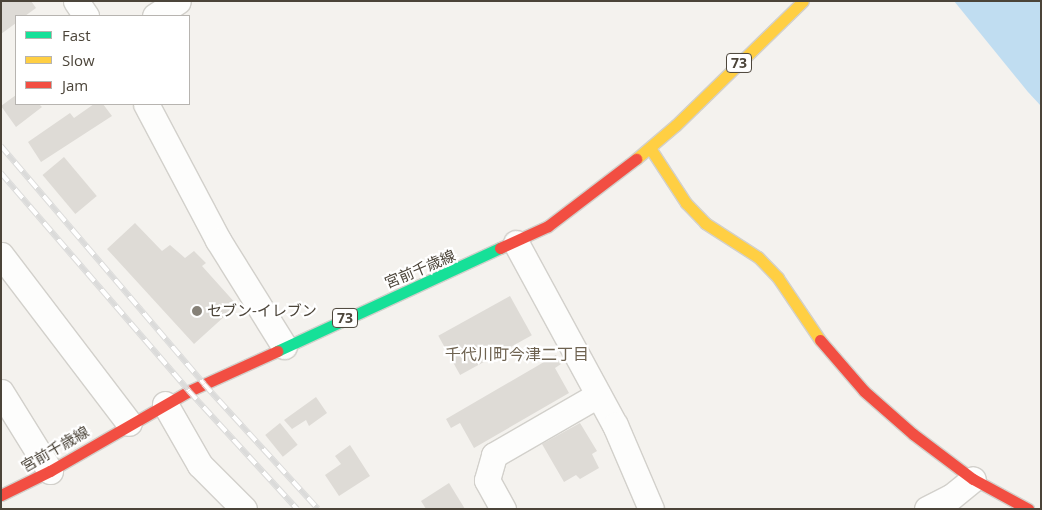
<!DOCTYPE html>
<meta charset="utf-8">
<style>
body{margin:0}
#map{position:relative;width:1042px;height:510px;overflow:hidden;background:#f4f2ee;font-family:"Open Sans","Noto Sans JP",sans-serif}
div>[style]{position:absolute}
.water>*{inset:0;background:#c0ddf1}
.building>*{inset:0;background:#dedbd6;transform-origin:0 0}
.roads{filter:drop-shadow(1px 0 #d2d0cb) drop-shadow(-1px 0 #d2d0cb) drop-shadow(0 1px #d2d0cb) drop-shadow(0 -1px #d2d0cb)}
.street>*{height:25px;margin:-12.5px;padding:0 12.5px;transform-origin:12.5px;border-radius:12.5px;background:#fdfdfc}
.fast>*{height:11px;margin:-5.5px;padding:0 5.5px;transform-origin:5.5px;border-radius:5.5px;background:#16e098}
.slow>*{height:11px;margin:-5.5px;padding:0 5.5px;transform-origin:5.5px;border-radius:5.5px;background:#ffcf43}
.jam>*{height:11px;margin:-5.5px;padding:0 5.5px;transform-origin:5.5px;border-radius:5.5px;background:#f24e42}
.rail>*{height:5.5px;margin-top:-2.75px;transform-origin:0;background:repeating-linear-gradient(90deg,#fff 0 11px,#dbdbda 0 22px);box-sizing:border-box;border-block:1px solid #dbdbda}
.dots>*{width:14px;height:14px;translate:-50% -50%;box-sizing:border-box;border:2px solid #fff;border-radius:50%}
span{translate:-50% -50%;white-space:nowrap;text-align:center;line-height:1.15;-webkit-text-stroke:4.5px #fff;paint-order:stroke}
.shield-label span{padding:1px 4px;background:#fff;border:1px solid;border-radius:4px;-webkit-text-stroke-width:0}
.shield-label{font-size:14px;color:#4b4439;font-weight:700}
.street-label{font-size:15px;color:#4b4439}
.poi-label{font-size:15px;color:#4b4439}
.left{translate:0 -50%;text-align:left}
.neighbourhood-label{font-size:16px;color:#6e6250}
.frame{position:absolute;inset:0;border:2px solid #4b4439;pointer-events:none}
.legend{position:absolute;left:15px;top:15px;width:175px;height:90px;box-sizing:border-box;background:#fff;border:1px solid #b7b4b0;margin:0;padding:6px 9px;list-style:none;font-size:15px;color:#4b4439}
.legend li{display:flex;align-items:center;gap:10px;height:25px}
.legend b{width:25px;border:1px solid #b7b4b0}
</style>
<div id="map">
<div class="water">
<i style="clip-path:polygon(954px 1px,1041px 1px,1041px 106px,1028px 92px)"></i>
</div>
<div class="building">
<i style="clip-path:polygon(1px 1px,31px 1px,36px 8px,25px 16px,16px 16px,16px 23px,1px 34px)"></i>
<i style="clip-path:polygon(16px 95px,16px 104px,39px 104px,42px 107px,16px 127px,1px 106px)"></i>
<i style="clip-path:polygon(94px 104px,103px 104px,112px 116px,41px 162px,28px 142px,70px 113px,74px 118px)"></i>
<i style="left:64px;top:157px;width:51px;height:28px;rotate:50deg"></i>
<i style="clip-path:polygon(135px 223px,162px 251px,170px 245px,185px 258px,194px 251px,206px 263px,202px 266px,237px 305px,194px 344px,107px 249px)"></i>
<i style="left:510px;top:296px;width:45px;height:82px;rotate:61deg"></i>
<i style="clip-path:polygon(556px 355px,561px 364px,555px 368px,569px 393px,474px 448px,460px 423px,451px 428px,446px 419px)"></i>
<i style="clip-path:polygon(316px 397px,327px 413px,309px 426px,306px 420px,292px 429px,284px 420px)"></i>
<i style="left:280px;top:423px;width:28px;height:19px;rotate:51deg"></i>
<i style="clip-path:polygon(580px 423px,597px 451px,592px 454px,599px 468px,580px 479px,576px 475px,564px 482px,542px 444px)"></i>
<i style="clip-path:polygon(350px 445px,370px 476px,339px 496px,325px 475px,341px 464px,335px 456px)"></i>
<i style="clip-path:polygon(449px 483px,465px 509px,426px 509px,421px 501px)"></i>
</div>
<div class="roads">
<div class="street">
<i style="left:76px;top:1px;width:18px;rotate:56deg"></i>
<i style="left:155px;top:16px;width:27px;rotate:-33deg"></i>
<i style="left:146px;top:104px;width:154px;rotate:62.1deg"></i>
<i style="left:218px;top:240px;width:125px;rotate:58.1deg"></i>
<i style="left:516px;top:243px;width:207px;rotate:61.5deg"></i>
<i style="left:615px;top:425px;width:91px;rotate:66.8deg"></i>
<i style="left:1px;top:255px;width:211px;rotate:52.7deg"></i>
<i style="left:1px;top:392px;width:93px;rotate:58.2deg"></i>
<i style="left:165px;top:404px;width:70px;rotate:60.2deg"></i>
<i style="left:200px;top:465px;width:62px;rotate:45deg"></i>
<i style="left:503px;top:509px;width:33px;rotate:-119deg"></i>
<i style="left:487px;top:480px;width:26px;rotate:-74deg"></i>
<i style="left:494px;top:455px;width:120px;rotate:-30deg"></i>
<i style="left:927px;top:509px;width:27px;rotate:-27deg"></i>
<i style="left:951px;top:497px;width:28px;rotate:-39deg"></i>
</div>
<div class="fast">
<i style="left:277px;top:351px;width:246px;rotate:-24.8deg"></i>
</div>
<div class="slow">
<i style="left:650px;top:148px;width:66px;rotate:56.8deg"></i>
<i style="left:686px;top:203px;width:28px;rotate:46deg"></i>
<i style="left:705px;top:223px;width:63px;rotate:32.7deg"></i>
<i style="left:758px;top:257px;width:29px;rotate:46deg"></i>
<i style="left:778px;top:278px;width:75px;rotate:55.9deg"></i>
<i style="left:636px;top:159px;width:52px;rotate:-40.4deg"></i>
<i style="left:676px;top:125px;width:177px;rotate:-44.3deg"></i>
</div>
<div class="jam">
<i style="left:500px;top:248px;width:53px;rotate:-24.6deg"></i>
<i style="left:548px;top:226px;width:111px;rotate:-37.3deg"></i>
<i style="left:820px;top:340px;width:67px;rotate:49.2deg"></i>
<i style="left:864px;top:391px;width:65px;rotate:41.3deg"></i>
<i style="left:913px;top:434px;width:75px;rotate:36.9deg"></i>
<i style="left:973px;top:479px;width:63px;rotate:28.6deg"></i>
<i style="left:1px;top:495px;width:55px;rotate:-26.1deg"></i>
<i style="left:50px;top:471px;width:160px;rotate:-29.9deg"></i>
<i style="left:189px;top:391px;width:97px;rotate:-24.4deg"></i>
</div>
</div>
<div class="rail">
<i style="left:1px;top:146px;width:313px;rotate:49.5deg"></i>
<i style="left:204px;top:384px;width:169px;rotate:47.6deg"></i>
<i style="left:1px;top:173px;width:288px;rotate:49.2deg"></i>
<i style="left:189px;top:391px;width:160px;rotate:47.5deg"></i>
</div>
<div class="dots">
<i style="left:197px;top:311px;background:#868178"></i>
</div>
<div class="shield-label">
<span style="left:739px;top:63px">73</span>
<span style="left:345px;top:318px">73</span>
</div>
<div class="street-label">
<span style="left:420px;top:269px;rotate:-23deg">宮前千歳線</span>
<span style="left:55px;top:449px;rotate:-30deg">宮前千歳線</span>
</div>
<div class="poi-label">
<span class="left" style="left:207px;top:311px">セブン-イレブン</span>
</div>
<div class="neighbourhood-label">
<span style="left:517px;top:354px">千代川町今津二丁目</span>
</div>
<div class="frame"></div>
<ul class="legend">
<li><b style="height:6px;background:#16e098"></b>Fast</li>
<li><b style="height:6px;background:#ffcf43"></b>Slow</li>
<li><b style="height:6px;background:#f24e42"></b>Jam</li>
</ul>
</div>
